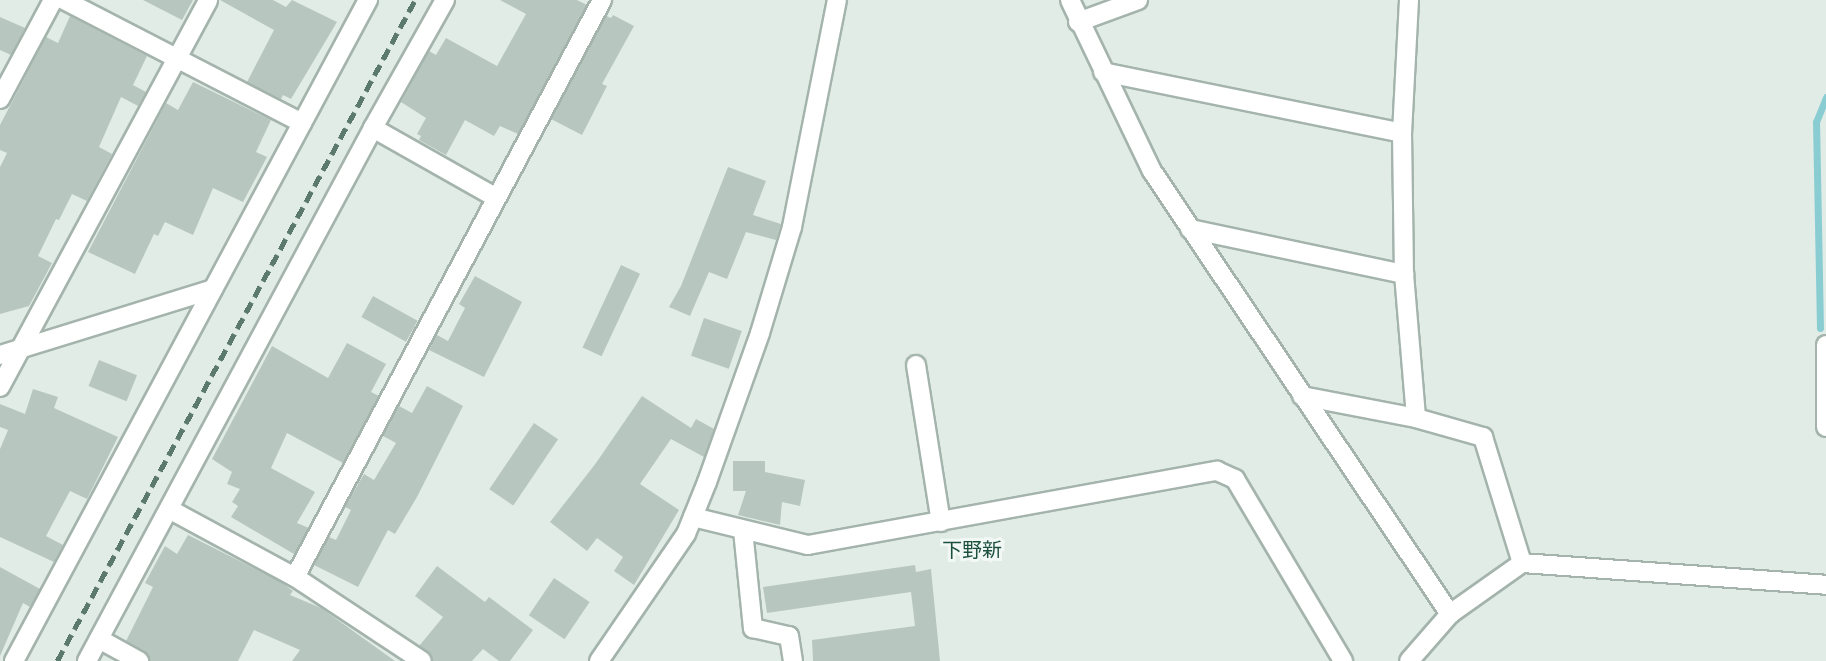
<!DOCTYPE html>
<meta charset="utf-8">
<style>
body{margin:0}
#map{position:relative;width:1826px;height:661px;overflow:hidden;background:#e1ece6;font-family:"Exo 2","Noto Sans JP",sans-serif}
div>[style]{position:absolute}
.stream>*{height:7px;margin:-3.5px;padding:0 3.5px;transform-origin:3.5px;border-radius:3.5px;background:#89cdd2}
.building>*{inset:0;background:#b7c7bf;transform-origin:0 0}
.roads{filter:drop-shadow(2px 0 #a4b4ad) drop-shadow(-2px 0 #a4b4ad) drop-shadow(0 2px #a4b4ad) drop-shadow(0 -2px #a4b4ad)}
.minor>*{height:18px;margin:-9px;padding:0 9px;transform-origin:9px;border-radius:9px;background:#fff}
.rail>*{height:4.5px;margin-top:-2.25px;transform-origin:0;background:repeating-linear-gradient(90deg,#5c796e 0 12px,transparent 0 18px)}
span{translate:-50% -50%;white-space:nowrap;text-align:center;line-height:1.15;-webkit-text-stroke:6px #f2f8f5;paint-order:stroke}
.neighbourhood-label{font-size:20px;color:#1d4f3f}
</style>
<div id="map">
<div class="stream">
<i style="left:1820px;top:328px;width:206px;rotate:-91.1deg"></i>
<i style="left:1816px;top:122px;width:27px;rotate:-68deg"></i>
</div>
<div class="building">
<i style="clip-path:polygon(143px 0,193px 0,182px 20px)"></i>
<i style="clip-path:polygon(220px 0,273px 0,286px 7px,292px 0,337px 22px,291px 99px,283px 95px,281px 99px,247px 82px,274px 30px)"></i>
<i style="clip-path:polygon(500px 0,577px 0,587px 5px,518px 134px,500px 126px,494px 136px,465px 120px,446px 155px,419px 140px,421px 136px,417px 134px,426px 118px,401px 102px,429px 51px,436px 55px,446px 38px,497px 66px,526px 14px)"></i>
<i style="clip-path:polygon(613px 15px,634px 26px,602px 84px,607px 86px,582px 135px,551px 119px,606px 16px,611px 18px)"></i>
<i style="clip-path:polygon(70px 16px,147px 56px,133px 85px,146px 92px,138px 106px,121px 97px,99px 147px,112px 154px,87px 201px,72px 194px,59px 220px,56px 219px,38px 256px,52px 263px,29px 306px,0 314px,0 167px,7px 153px,0 150px,0 125px,46px 37px,58px 43px)"></i>
<i style="clip-path:polygon(0 17px,25px 28px,11px 55px,0 50px)"></i>
<i style="clip-path:polygon(193px 82px,271px 120px,256px 152px,267px 157px,243px 202px,213px 188px,193px 235px,165px 222px,158px 236px,154px 234px,135px 274px,88px 252px,166px 103px,178px 110px)"></i>
<i style="clip-path:polygon(728px 167px,766px 181px,753px 215px,781px 224px,776px 240px,746px 232px,727px 279px,709px 272px,690px 316px,669px 307px,681px 286px)"></i>
<i style="left:621px;top:265px;width:21px;height:91px;rotate:25deg"></i>
<i style="clip-path:polygon(475px 276px,522px 302px,484px 377px,429px 350px,437px 335px,448px 341px,465px 308px,459px 304px)"></i>
<i style="left:373px;top:296px;width:51px;height:24px;rotate:29deg"></i>
<i style="left:704px;top:318px;width:40px;height:40px;rotate:19deg"></i>
<i style="clip-path:polygon(347px 343px,386px 364px,371px 392px,379px 396px,343px 463px,287px 433px,271px 468px,315px 492px,297px 523px,309px 528px,294px 554px,231px 517px,238px 506px,232px 502px,240px 489px,227px 484px,232px 472px,212px 459px,272px 346px,328px 378px)"></i>
<i style="left:99px;top:360px;width:41px;height:28px;rotate:22deg"></i>
<i style="clip-path:polygon(427px 386px,463px 406px,417px 497px,395px 534px,388px 530px,358px 587px,314px 565px,329px 537px,336px 540px,351px 510px,345px 507px,364px 474px,374px 480px,396px 443px,383px 436px,399px 406px,412px 413px)"></i>
<i style="clip-path:polygon(33px 389px,58px 397px,54px 408px,118px 437px,87px 499px,70px 491px,46px 536px,63px 545px,54px 562px,0 537px,0 449px,8px 430px,0 427px,0 404px,25px 414px)"></i>
<i style="clip-path:polygon(642px 396px,691px 428px,696px 419px,714px 429px,704px 457px,671px 439px,640px 484px,679px 510px,634px 585px,614px 571px,623px 557px,597px 538px,587px 551px,550px 522px,596px 463px)"></i>
<i style="left:534px;top:423px;width:29px;height:80px;rotate:34deg"></i>
<i style="clip-path:polygon(733px 461px,765px 461px,765px 472px,805px 480px,800px 506px,782px 502px,780px 525px,738px 515px,746px 491px,733px 491px)"></i>
<i style="clip-path:polygon(188px 535px,281px 582px,293px 591px,290px 595px,321px 608px,395px 661px,292px 661px,300px 650px,254px 630px,238px 661px,150px 661px,145px 651px,126px 641px,153px 587px,145px 583px,165px 546px,177px 554px)"></i>
<i style="clip-path:polygon(915px 565px,916px 572px,931px 569px,940px 661px,813px 661px,812px 640px,915px 626px,911px 592px,767px 613px,763px 587px)"></i>
<i style="clip-path:polygon(437px 566px,485px 602px,489px 597px,533px 630px,510px 661px,499px 661px,483px 649px,472px 661px,433px 661px,419px 646px,443px 617px,415px 596px)"></i>
<i style="clip-path:polygon(0 567px,40px 589px,30px 607px,23px 603px,0 656px)"></i>
<i style="left:554px;top:578px;width:43px;height:45px;rotate:34deg"></i>
</div>
<div class="roads">
<div class="minor">
<i style="left:64px;top:0;width:268px;rotate:27.3deg"></i>
<i style="left:445px;top:0;width:147px;rotate:119.4deg"></i>
<i style="left:373px;top:128px;width:140px;rotate:29.5deg"></i>
<i style="left:1070px;top:0;width:190px;rotate:64.4deg"></i>
<i style="left:1152px;top:171px;width:534px;rotate:56.07deg"></i>
<i style="left:1409px;top:0;width:133px;rotate:93deg"></i>
<i style="left:1402px;top:133px;width:141px;rotate:89.2deg"></i>
<i style="left:1404px;top:274px;width:144px;rotate:85.2deg"></i>
<i style="left:1416px;top:418px;width:70px;rotate:15.8deg"></i>
<i style="left:1483px;top:437px;width:132px;rotate:72.8deg"></i>
<i style="left:1522px;top:563px;width:88px;rotate:144.7deg"></i>
<i style="left:1450px;top:614px;width:62px;rotate:131.1deg"></i>
<i style="left:1078px;top:22px;width:64px;rotate:-20.1deg"></i>
<i style="left:1103px;top:72px;width:305px;rotate:11.5deg"></i>
<i style="left:0;top:99px;width:112px;rotate:-61.8deg"></i>
<i style="left:1190px;top:229px;width:219px;rotate:11.9deg"></i>
<i style="left:1826px;top:345px;width:82px;rotate:90deg"></i>
<i style="left:0;top:355px;width:223px;rotate:-17.2deg"></i>
<i style="left:916px;top:365px;width:159px;rotate:81deg"></i>
<i style="left:0;top:387px;width:439px;rotate:-61.7deg"></i>
<i style="left:1302px;top:396px;width:116px;rotate:10.9deg"></i>
<i style="left:169px;top:509px;width:143px;rotate:28.4deg"></i>
<i style="left:295px;top:577px;width:152px;rotate:33.5deg"></i>
<i style="left:693px;top:517px;width:118px;rotate:13.7deg"></i>
<i style="left:808px;top:545px;width:416px;rotate:-10.3deg"></i>
<i style="left:1217px;top:471px;width:20px;rotate:24deg"></i>
<i style="left:1235px;top:479px;width:212px;rotate:59.3deg"></i>
<i style="left:743px;top:530px;width:99px;rotate:84.2deg"></i>
<i style="left:753px;top:628px;width:37px;rotate:13deg"></i>
<i style="left:789px;top:636px;width:25px;rotate:81deg"></i>
<i style="left:1522px;top:563px;width:305px;rotate:4.1deg"></i>
<i style="left:295px;top:577px;width:654px;rotate:-61.98deg"></i>
<i style="left:99px;top:639px;width:46px;rotate:28.8deg"></i>
<i style="left:14px;top:661px;width:750px;rotate:-61.83deg"></i>
<i style="left:87px;top:661px;width:605px;rotate:-61.78deg"></i>
<i style="left:599px;top:661px;width:154px;rotate:-55.6deg"></i>
<i style="left:686px;top:534px;width:56px;rotate:-68deg"></i>
<i style="left:707px;top:482px;width:158px;rotate:-70.4deg"></i>
<i style="left:760px;top:333px;width:111px;rotate:-73.2deg"></i>
<i style="left:792px;top:227px;width:231px;rotate:-78.8deg"></i>
</div>
</div>
<div class="rail">
<i style="left:57px;top:661px;width:752px;rotate:-61.56deg"></i>
</div>
<div class="neighbourhood-label">
<span style="left:972px;top:549px">下野新</span>
</div>
</div>
